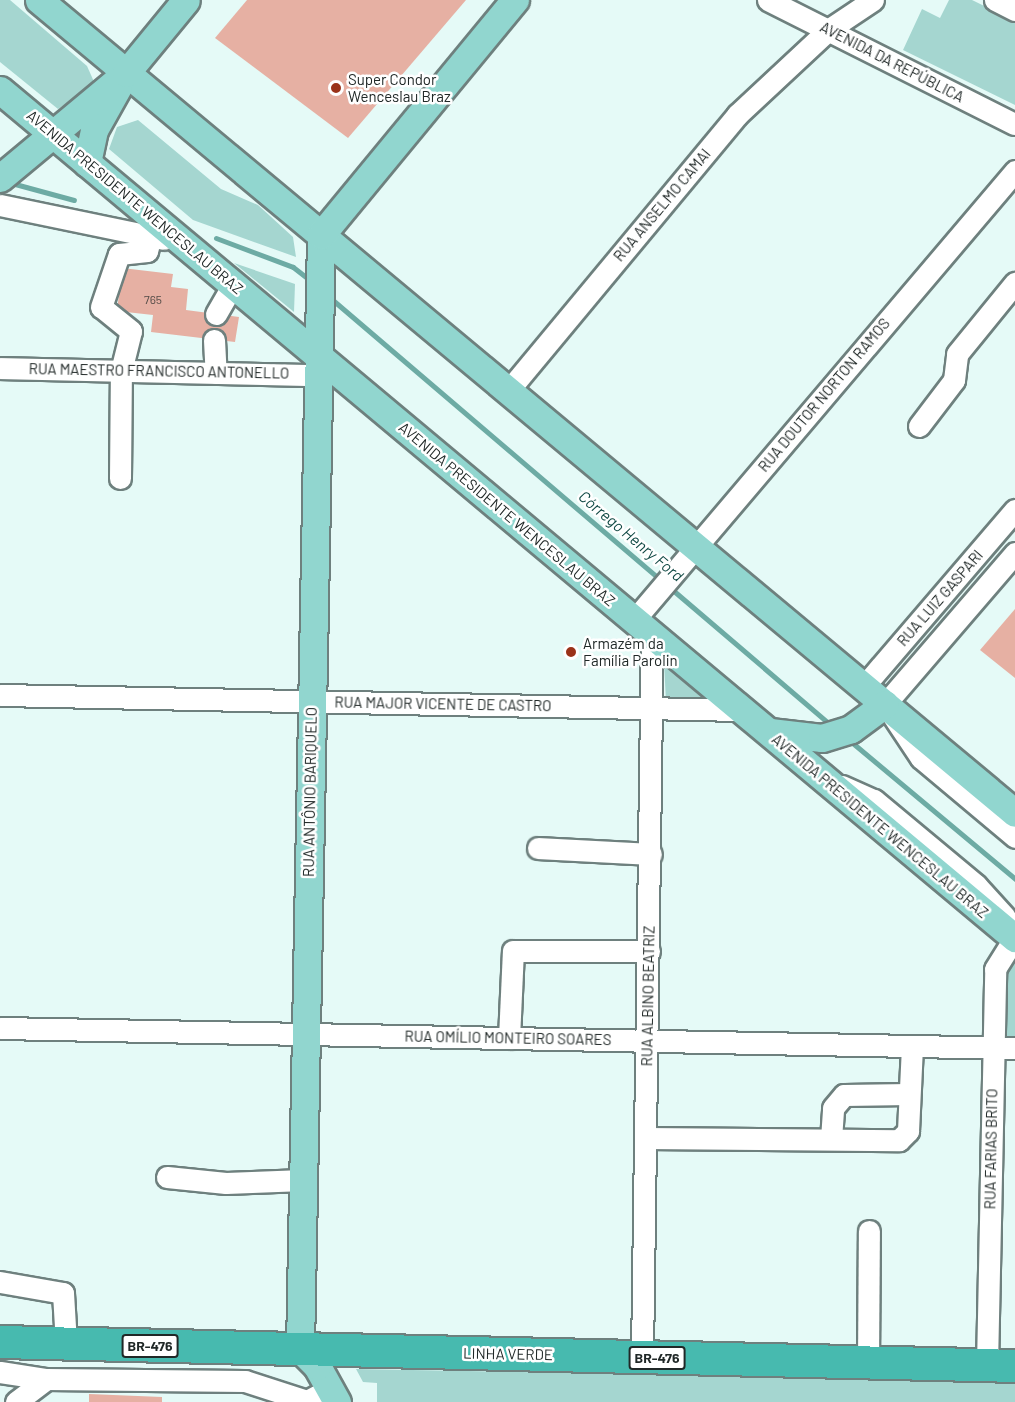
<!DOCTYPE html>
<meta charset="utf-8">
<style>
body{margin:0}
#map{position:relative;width:1015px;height:1402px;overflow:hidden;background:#e5faf7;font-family:Barlow,sans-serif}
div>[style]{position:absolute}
.green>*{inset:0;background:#a5d6d0}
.stream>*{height:5px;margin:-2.5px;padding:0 2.5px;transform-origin:2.5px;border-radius:2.5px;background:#6daba4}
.building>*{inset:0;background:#e6b0a3}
.roads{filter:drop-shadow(2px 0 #6e807e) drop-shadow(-2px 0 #6e807e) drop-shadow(0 2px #6e807e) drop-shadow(0 -2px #6e807e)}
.minor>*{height:21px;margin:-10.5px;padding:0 10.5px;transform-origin:10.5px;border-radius:10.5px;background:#fff}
.major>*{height:27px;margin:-13.5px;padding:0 13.5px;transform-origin:13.5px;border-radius:13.5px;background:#91d6cf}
.highway>*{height:32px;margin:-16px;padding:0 16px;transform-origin:16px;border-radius:16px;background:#47baaf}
.dots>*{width:16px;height:16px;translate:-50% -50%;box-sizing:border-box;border:3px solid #fff;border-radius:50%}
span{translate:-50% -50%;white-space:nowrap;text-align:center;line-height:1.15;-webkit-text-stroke:5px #fff;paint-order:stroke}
.number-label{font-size:12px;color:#524a46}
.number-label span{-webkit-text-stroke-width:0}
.shield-label span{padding:2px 4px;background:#fff;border:2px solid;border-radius:4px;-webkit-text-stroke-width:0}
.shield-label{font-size:14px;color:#202827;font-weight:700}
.street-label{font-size:15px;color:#202827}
.poi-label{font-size:15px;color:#202827}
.left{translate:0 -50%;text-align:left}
.water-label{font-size:16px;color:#0f4843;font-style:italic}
</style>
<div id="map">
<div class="green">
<i style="clip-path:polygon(0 0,10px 0,87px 66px,95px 84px,58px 109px,0 62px)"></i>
<i style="clip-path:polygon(949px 0,972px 0,1015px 21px,1015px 105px,903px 50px,922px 9px,940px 18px)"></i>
<i style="clip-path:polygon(138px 120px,221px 189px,258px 205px,293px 237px,296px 257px,193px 220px,109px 149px,117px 127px)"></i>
<i style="clip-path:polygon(234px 263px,295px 284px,294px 312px)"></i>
<i style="clip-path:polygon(664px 662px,709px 700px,666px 702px)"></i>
<i style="clip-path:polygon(1008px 957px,1015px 962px,1015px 1038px,1006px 1038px)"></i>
<i style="clip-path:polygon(356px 1369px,1015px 1381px,1015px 1402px,377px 1402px,377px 1383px,363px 1382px)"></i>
</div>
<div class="stream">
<i style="left:15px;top:184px;width:61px;rotate:15.2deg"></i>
<i style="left:216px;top:238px;width:82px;rotate:20.6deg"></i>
<i style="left:293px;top:267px;width:24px;rotate:38deg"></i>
<i style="left:328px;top:296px;width:438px;rotate:40.5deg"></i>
<i style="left:668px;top:586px;width:216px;rotate:40.5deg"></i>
<i style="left:849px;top:740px;width:217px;rotate:39.9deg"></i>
</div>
<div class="building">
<i style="clip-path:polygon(247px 0,466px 0,348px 138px,215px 38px)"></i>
<i style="clip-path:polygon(122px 268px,173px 274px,171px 287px,188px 289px,186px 310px,239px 317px,235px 342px,151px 332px,153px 315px,117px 311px)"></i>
<i style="clip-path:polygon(1015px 609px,1015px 678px,980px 650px)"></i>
<i style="clip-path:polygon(89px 1394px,162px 1397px,162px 1402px,89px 1402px)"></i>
</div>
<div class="roads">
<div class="minor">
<i style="left:768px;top:0;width:276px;rotate:26.7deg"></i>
<i style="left:995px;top:0;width:22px;rotate:27deg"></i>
<i style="left:0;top:205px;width:167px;rotate:11.7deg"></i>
<i style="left:216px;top:314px;width:34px;rotate:-60deg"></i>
<i style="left:214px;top:340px;width:33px;rotate:87deg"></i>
<i style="left:0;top:368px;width:318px;rotate:1.3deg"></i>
<i style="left:508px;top:391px;width:359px;rotate:-50.3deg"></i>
<i style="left:737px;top:115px;width:125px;rotate:-43deg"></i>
<i style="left:828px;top:30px;width:54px;rotate:-33.7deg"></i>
<i style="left:919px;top:426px;width:58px;rotate:-52.7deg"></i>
<i style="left:954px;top:380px;width:26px;rotate:-83deg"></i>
<i style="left:957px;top:354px;width:92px;rotate:-50.8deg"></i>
<i style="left:120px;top:478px;width:107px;rotate:-89.5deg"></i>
<i style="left:121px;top:371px;width:41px;rotate:-76deg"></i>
<i style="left:131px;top:331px;width:38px;rotate:-141deg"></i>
<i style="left:101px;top:307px;width:56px;rotate:-71.2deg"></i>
<i style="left:119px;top:254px;width:28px;rotate:-6deg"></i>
<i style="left:147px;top:251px;width:16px;rotate:-75deg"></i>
<i style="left:1015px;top:553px;width:199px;rotate:130.7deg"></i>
<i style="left:885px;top:704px;width:65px;rotate:56.3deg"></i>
<i style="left:921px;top:758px;width:123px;rotate:40deg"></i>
<i style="left:634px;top:620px;width:589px;rotate:-49.68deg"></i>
<i style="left:864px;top:686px;width:232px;rotate:-49.4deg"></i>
<i style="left:0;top:695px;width:742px;rotate:1.16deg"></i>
<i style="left:842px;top:786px;width:35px;rotate:24deg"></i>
<i style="left:874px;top:800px;width:133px;rotate:39.8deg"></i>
<i style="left:976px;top:885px;width:43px;rotate:47.8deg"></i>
<i style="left:538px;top:848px;width:113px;rotate:3deg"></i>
<i style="left:0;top:1028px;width:1015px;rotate:1.13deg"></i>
<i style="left:509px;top:1038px;width:87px;rotate:-87.4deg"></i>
<i style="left:513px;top:951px;width:136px"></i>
<i style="left:646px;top:1138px;width:253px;rotate:0.5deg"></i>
<i style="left:899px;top:1140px;width:13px;rotate:-45deg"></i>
<i style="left:908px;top:1131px;width:85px;rotate:-87.3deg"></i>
<i style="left:831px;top:1139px;width:31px;rotate:-86deg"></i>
<i style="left:833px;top:1108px;width:17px;rotate:-50deg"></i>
<i style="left:844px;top:1095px;width:65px;rotate:-0.9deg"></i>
<i style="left:167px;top:1177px;width:59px;rotate:5.8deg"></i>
<i style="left:226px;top:1183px;width:77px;rotate:-2.2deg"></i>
<i style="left:0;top:1282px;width:64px;rotate:9.9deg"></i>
<i style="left:63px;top:1293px;width:51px;rotate:86.6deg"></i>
<i style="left:642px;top:1357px;width:722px;rotate:-89.21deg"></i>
<i style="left:868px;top:1362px;width:131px;rotate:-89.6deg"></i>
<i style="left:987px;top:1365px;width:396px;rotate:-88.8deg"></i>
<i style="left:995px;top:969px;width:36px;rotate:-58deg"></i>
<i style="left:0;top:1372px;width:47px;rotate:8.7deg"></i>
<i style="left:46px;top:1379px;width:199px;rotate:0.6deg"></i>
<i style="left:245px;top:1381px;width:65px;rotate:17.9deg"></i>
<i style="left:307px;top:1401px;width:19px;rotate:-28deg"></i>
<i style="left:324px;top:1392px;width:11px;rotate:-75deg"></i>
<i style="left:16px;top:1402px;width:38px;rotate:-37deg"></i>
</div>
<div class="major">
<i style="left:39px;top:0;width:1270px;rotate:39.79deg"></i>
<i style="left:0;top:90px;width:1323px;rotate:39.88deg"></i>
<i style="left:87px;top:163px;width:34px;rotate:-78deg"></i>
<i style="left:94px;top:130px;width:49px;rotate:-60.8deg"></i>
<i style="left:0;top:178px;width:164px;rotate:-39.8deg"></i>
<i style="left:126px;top:73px;width:94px;rotate:-50.6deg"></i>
<i style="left:770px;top:732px;width:52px;rotate:6.6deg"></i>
<i style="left:822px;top:738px;width:30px;rotate:-17deg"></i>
<i style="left:851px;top:729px;width:42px;rotate:-36.3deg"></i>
<i style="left:337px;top:1402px;width:41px;rotate:-119.1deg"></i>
<i style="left:317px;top:1366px;width:24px;rotate:-135deg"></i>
<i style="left:300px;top:1349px;width:1114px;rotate:-88.92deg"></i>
<i style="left:321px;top:235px;width:305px;rotate:-50.5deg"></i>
</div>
<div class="highway">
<i style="left:0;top:1342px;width:1015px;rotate:1.35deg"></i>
</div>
</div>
<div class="dots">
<i style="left:336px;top:88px;background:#9a3219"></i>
<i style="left:571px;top:652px;background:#9a3219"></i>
</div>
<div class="number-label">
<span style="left:153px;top:300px">765</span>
</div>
<div class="shield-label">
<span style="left:150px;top:1346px">BR-476</span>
<span style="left:657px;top:1358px">BR-476</span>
</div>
<div class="street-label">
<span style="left:892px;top:62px;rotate:27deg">AVENIDA DA REPÚBLICA</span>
<span style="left:135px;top:202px;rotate:40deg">AVENIDA PRESIDENTE WENCESLAU BRAZ</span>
<span style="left:662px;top:205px;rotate:-50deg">RUA ANSELMO CAMAI</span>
<span style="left:159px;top:371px;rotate:1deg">RUA MAESTRO FRANCISCO ANTONELLO</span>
<span style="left:824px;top:395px;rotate:-50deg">RUA DOUTOR NORTON RAMOS</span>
<span style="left:507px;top:514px;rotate:40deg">AVENIDA PRESIDENTE WENCESLAU BRAZ</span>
<span style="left:940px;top:598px;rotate:-49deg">RUA LUIZ GASPARI</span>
<span style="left:443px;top:704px;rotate:1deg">RUA MAJOR VICENTE DE CASTRO</span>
<span style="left:310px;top:792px;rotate:-89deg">RUA ANTÔNIO BARIQUELO</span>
<span style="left:880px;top:826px;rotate:40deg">AVENIDA PRESIDENTE WENCESLAU BRAZ</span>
<span style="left:648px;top:996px;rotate:-89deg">RUA ALBINO BEATRIZ</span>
<span style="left:508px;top:1038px;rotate:1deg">RUA OMÍLIO MONTEIRO SOARES</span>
<span style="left:991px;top:1149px;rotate:-89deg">RUA FARIAS BRITO</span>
<span style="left:508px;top:1354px;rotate:1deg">LINHA VERDE</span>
</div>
<div class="poi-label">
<span class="left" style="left:348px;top:88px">Super Condor<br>Wenceslau Braz</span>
<span class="left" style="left:583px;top:652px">Armazém da<br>Família Parolin</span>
</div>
<div class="water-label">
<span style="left:631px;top:536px;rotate:40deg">Córrego Henry Ford</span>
</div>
</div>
